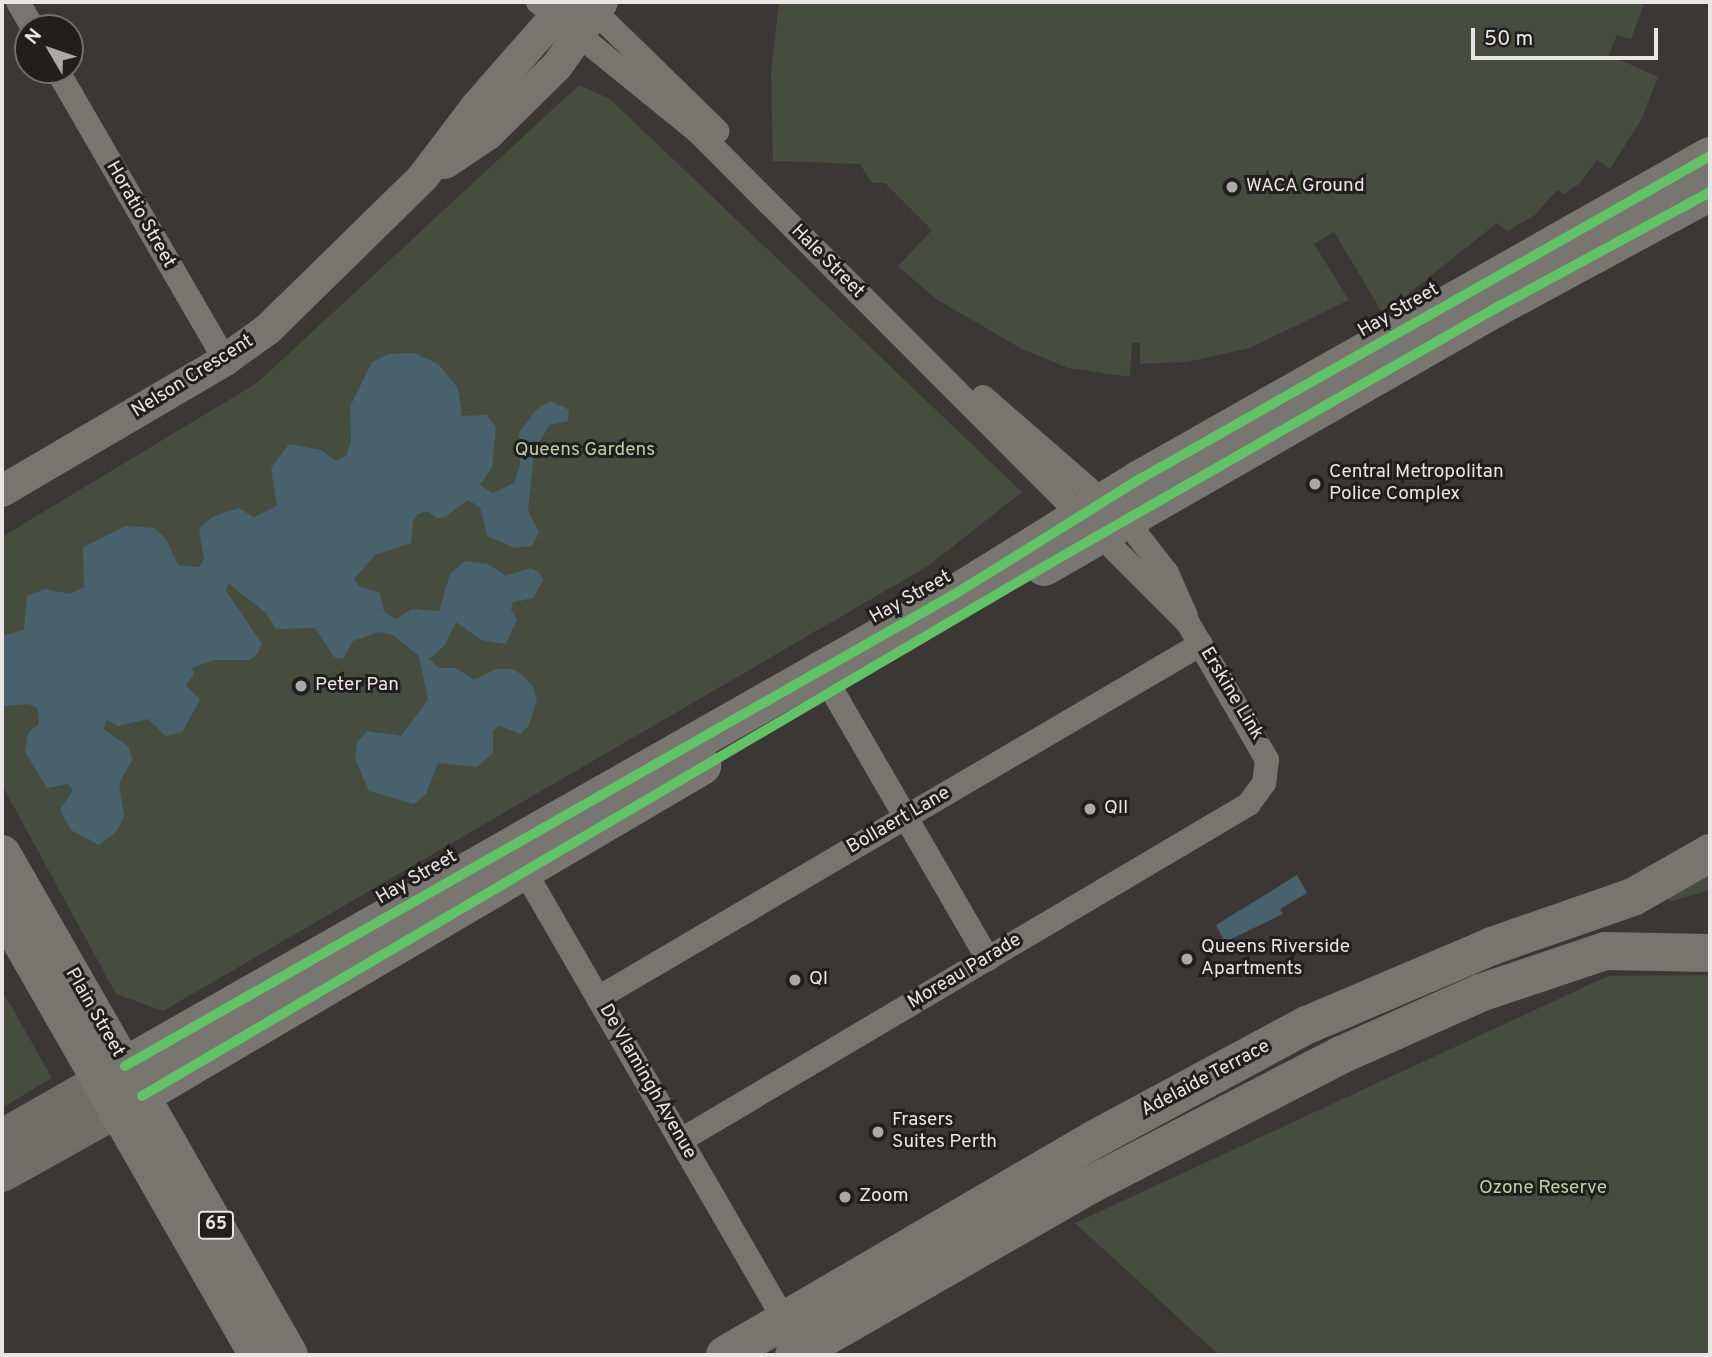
<!DOCTYPE html>
<style>
body{margin:0}
#map{position:relative;width:1712px;height:1357px;overflow:hidden;background:#3a3735;font-family:Overpass,sans-serif}
div>[style]{position:absolute}
.green>*{inset:0;background:#464d3f}
.water>*{inset:0;background:#48626d}
.minor>*{height:24px;margin:-12px;padding:0 12px;transform-origin:12px;border-radius:12px;background:#787571}
.tertiary>*{height:32px;margin:-16px;padding:0 16px;transform-origin:16px;border-radius:16px;background:#787571}
.secondary>*{height:35px;margin:-17.5px;padding:0 17.5px;transform-origin:17.5px;border-radius:17.5px;background:#716e6a}
.primary>*{height:38px;margin:-19px;padding:0 19px;transform-origin:19px;border-radius:19px;background:#797571}
.trunk>*{height:38px;margin:-19px;padding:0 19px;transform-origin:19px;border-radius:19px;background:#787470}
.cycleway>*{height:10px;margin:-5px;padding:0 5px;transform-origin:5px;border-radius:5px;background:#61c268}
.dots>*{width:19px;height:19px;translate:-50% -50%;box-sizing:border-box;border:4px solid #211f1e;border-radius:50%}
span{translate:-50% -50%;white-space:nowrap;text-align:center;line-height:1.15;-webkit-text-stroke:6px #211f1e;paint-order:stroke}
.shield-label span{padding:2px 5px;background:#211f1e;border:2px solid;border-radius:5px;-webkit-text-stroke-width:0}
.shield-label{font-size:18px;color:#e8e5e4;font-weight:700}
.poi-label{font-size:19px;color:#e8e5e4}
.left{translate:0 -50%;text-align:left}
.street-label{font-size:19px;color:#e8e5e4}
.park-label{font-size:19px;color:#b8d2a3}
.frame{position:absolute;inset:0;border:4px solid #e8e5e4;pointer-events:none}
.north{position:absolute;left:14px;top:14px;width:70px;height:70px;box-sizing:border-box;background:#211f1e;border:2px solid #716e6d;border-radius:50%;rotate:309deg;font-size:19px;font-weight:700;line-height:28px;text-align:center;color:#e8e5e4}
.north::after{content:'';display:block;margin:auto;width:24px;height:32px;background:#aba8a7;clip-path:polygon(50% 0,100% 100%,50% 72%,0 100%)}
.scale{position:absolute;left:1471px;top:28px;width:187px;height:32px;box-sizing:border-box;border:4px solid #e8e5e4;border-top:0;padding-left:9px;font-size:21px;line-height:24px;white-space:nowrap;color:#e8e5e4;-webkit-text-stroke:5px #211f1e;paint-order:stroke}
</style>
<div id="map">
<div class="green">
<i style="clip-path:polygon(779px 2px,1645px 2px,1631px 39px,1617px 35px,1609px 55px,1658px 77px,1641px 120px,1610px 169px,1597px 160px,1579px 184px,1564px 194px,1557px 190px,1535px 215px,1507px 231px,1497px 223px,1383px 314px,1334px 232px,1314px 244px,1349px 300px,1250px 348px,1187px 362px,1140px 364px,1140px 343px,1132px 343px,1130px 377px,1068px 368px,1022px 349px,936px 299px,898px 266px,932px 230px,885px 183px,872px 183px,860px 164px,773px 161px,771px 73px)"></i>
<i style="clip-path:polygon(579px 85px,610px 99px,1022px 492px,928px 566px,163px 1011px,116px 994px,2px 785px,2px 537px,257px 383px)"></i>
<i style="clip-path:polygon(1710px 866px,1710px 890px,1669px 902px,1668px 896px)"></i>
<i style="clip-path:polygon(1710px 975px,1710px 1355px,1219px 1355px,1075px 1223px,1608px 976px)"></i>
<i style="clip-path:polygon(2px 990px,52px 1078px,2px 1108px)"></i>
</div>
<div class="water">
<i style="clip-path:polygon(414px 353px,438px 364px,458px 388px,462px 416px,487px 415px,496px 427px,492px 467px,480px 485px,493px 493px,514px 483px,520px 465px,519px 433px,536px 410px,551px 401px,569px 410px,568px 421px,549px 425px,534px 452px,528px 511px,539px 532px,532px 546px,515px 548px,487px 536px,480px 507px,468px 500px,445px 517px,437px 518px,427px 511px,418px 514px,413px 521px,411px 543px,375px 555px,354px 579px,359px 586px,380px 593px,384px 612px,396px 619px,412px 609px,439px 611px,450px 574px,465px 561px,488px 564px,506px 576px,530px 568px,539px 572px,543px 581px,533px 598px,513px 602px,511px 610px,517px 620px,506px 644px,481px 640px,456px 622px,444px 646px,429px 659px,439px 668px,456px 668px,474px 680px,496px 669px,511px 669px,521px 674px,532px 685px,537px 699px,529px 725px,521px 734px,500px 726px,493px 730px,493px 753px,477px 767px,438px 763px,426px 794px,414px 804px,369px 791px,355px 759px,357px 743px,367px 731px,401px 736px,428px 700px,419px 656px,393px 635px,378px 632px,353px 641px,343px 659px,334px 657px,315px 628px,276px 629px,266px 613px,228px 583px,226px 591px,262px 644px,258px 653px,250px 660px,214px 660px,192px 668px,194px 674px,186px 685px,200px 700px,182px 732px,166px 736px,148px 719px,118px 726px,107px 720px,103px 729px,129px 747px,132px 760px,119px 783px,124px 816px,117px 831px,99px 845px,71px 830px,60px 810px,73px 790px,68px 784px,47px 788px,25px 752px,28px 733px,39px 724px,38px 709px,29px 704px,2px 706px,2px 636px,24px 630px,27px 596px,45px 589px,70px 594px,84px 587px,83px 547px,126px 526px,154px 528px,166px 539px,178px 565px,199px 567px,204px 560px,199px 529px,212px 517px,238px 508px,254px 517px,277px 506px,271px 468px,289px 444px,321px 450px,336px 461px,346px 456px,351px 441px,350px 407px,372px 362px,389px 354px)"></i>
<i style="clip-path:polygon(1297px 875px,1307px 893px,1280px 909px,1283px 914px,1225px 942px,1216px 925px)"></i>
</div>
<div class="minor">
<i style="left:18px;top:2px;width:30px;rotate:60deg"></i>
<i style="left:538px;top:2px;width:205px;rotate:39.1deg"></i>
<i style="left:697px;top:131px;width:695px;rotate:45.06deg"></i>
<i style="left:1188px;top:623px;width:158px;rotate:60deg"></i>
<i style="left:1267px;top:760px;width:23px;rotate:97deg"></i>
<i style="left:1264px;top:783px;width:26px;rotate:126deg"></i>
<i style="left:1249px;top:804px;width:660px;rotate:149.39deg"></i>
<i style="left:585px;top:2px;width:185px;rotate:44.3deg"></i>
<i style="left:57px;top:70px;width:335px;rotate:59.9deg"></i>
<i style="left:983px;top:397px;width:191px;rotate:41deg"></i>
<i style="left:1127px;top:522px;width:65px;rotate:51.9deg"></i>
<i style="left:1167px;top:573px;width:47px;rotate:66.2deg"></i>
<i style="left:832px;top:690px;width:311px;rotate:59.9deg"></i>
<i style="left:517px;top:858px;width:535px;rotate:59.94deg"></i>
<i style="left:598px;top:998px;width:699px;rotate:-30.42deg"></i>
</div>
<div class="tertiary">
<i style="left:445px;top:163px;width:52px;rotate:-34deg"></i>
<i style="left:488px;top:134px;width:97px;rotate:-44.6deg"></i>
<i style="left:557px;top:66px;width:78px;rotate:-54.9deg"></i>
<i style="left:2px;top:491px;width:259px;rotate:-30.4deg"></i>
<i style="left:225px;top:360px;width:53px;rotate:-35.8deg"></i>
<i style="left:268px;top:329px;width:217px;rotate:-44.4deg"></i>
<i style="left:423px;top:177px;width:88px;rotate:-52.9deg"></i>
<i style="left:476px;top:107px;width:140px;rotate:-48.8deg"></i>
</div>
<div class="secondary">
<i style="left:2px;top:1136px;width:113px;rotate:-29.7deg"></i>
<i style="left:2px;top:1174px;width:132px;rotate:-29.1deg"></i>
</div>
<div class="primary">
<i style="left:1044px;top:567px;width:519px;rotate:-29.83deg"></i>
<i style="left:1494px;top:309px;width:246px;rotate:-28.4deg"></i>
<i style="left:100px;top:1080px;width:983px;rotate:-29.61deg"></i>
<i style="left:955px;top:594px;width:218px;rotate:-31.9deg"></i>
<i style="left:1140px;top:479px;width:655px;rotate:-29.54deg"></i>
<i style="left:117px;top:1110px;width:679px;rotate:-30.46deg"></i>
</div>
<div class="trunk">
<i style="left:2px;top:854px;width:577px;rotate:60.19deg"></i>
<i style="left:2px;top:908px;width:515px;rotate:60.2deg"></i>
<i style="left:725px;top:1355px;width:426px;rotate:-30.3deg"></i>
<i style="left:1093px;top:1140px;width:243px;rotate:-28.3deg"></i>
<i style="left:1307px;top:1025px;width:201px;rotate:-23.1deg"></i>
<i style="left:1492px;top:946px;width:149px;rotate:-19.2deg"></i>
<i style="left:1633px;top:897px;width:89px;rotate:-29.7deg"></i>
<i style="left:794px;top:1355px;width:341px;rotate:-29.9deg"></i>
<i style="left:1090px;top:1185px;width:283px;rotate:-27.4deg"></i>
<i style="left:1341px;top:1055px;width:152px;rotate:-24deg"></i>
<i style="left:1480px;top:993px;width:132px;rotate:-18.6deg"></i>
<i style="left:1605px;top:951px;width:105px;rotate:1.1deg"></i>
</div>
<div class="cycleway">
<i style="left:125px;top:1066px;width:955px;rotate:-29.63deg"></i>
<i style="left:955px;top:594px;width:218px;rotate:-31.9deg"></i>
<i style="left:1140px;top:479px;width:655px;rotate:-29.54deg"></i>
<i style="left:142px;top:1096px;width:1049px;rotate:-30.4deg"></i>
<i style="left:1047px;top:565px;width:515px;rotate:-29.8deg"></i>
<i style="left:1494px;top:309px;width:246px;rotate:-28.4deg"></i>
</div>
<div class="dots">
<i style="left:1232px;top:187px;background:#aba8a7"></i>
<i style="left:1315px;top:484px;background:#aba8a7"></i>
<i style="left:301px;top:686px;background:#aba8a7"></i>
<i style="left:1090px;top:809px;background:#aba8a7"></i>
<i style="left:1187px;top:959px;background:#aba8a7"></i>
<i style="left:795px;top:980px;background:#aba8a7"></i>
<i style="left:878px;top:1132px;background:#aba8a7"></i>
<i style="left:845px;top:1197px;background:#aba8a7"></i>
</div>
<div class="shield-label">
<span style="left:216px;top:1225px">65</span>
</div>
<div class="poi-label">
<span class="left" style="left:1246px;top:187px">WACA Ground</span>
<span class="left" style="left:1329px;top:484px">Central Metropolitan<br>Police Complex</span>
<span class="left" style="left:315px;top:686px">Peter Pan</span>
<span class="left" style="left:1104px;top:809px">QII</span>
<span class="left" style="left:1201px;top:959px">Queens Riverside<br>Apartments</span>
<span class="left" style="left:809px;top:980px">QI</span>
<span class="left" style="left:892px;top:1132px">Frasers<br>Suites Perth</span>
<span class="left" style="left:859px;top:1197px">Zoom</span>
</div>
<div class="street-label">
<span style="left:140px;top:215px;rotate:60deg">Horatio Street</span>
<span style="left:827px;top:262px;rotate:45deg">Hale Street</span>
<span style="left:1399px;top:311px;rotate:-30deg">Hay Street</span>
<span style="left:193px;top:377px;rotate:-32deg">Nelson Crescent</span>
<span style="left:911px;top:598px;rotate:-29deg">Hay Street</span>
<span style="left:1231px;top:694px;rotate:59deg">Erskine Link</span>
<span style="left:899px;top:821px;rotate:-30deg">Bollaert Lane</span>
<span style="left:417px;top:878px;rotate:-30deg">Hay Street</span>
<span style="left:965px;top:972px;rotate:-31deg">Moreau Parade</span>
<span style="left:94px;top:1013px;rotate:60deg">Plain Street</span>
<span style="left:1206px;top:1079px;rotate:-28deg">Adelaide Terrace</span>
<span style="left:647px;top:1082px;rotate:60deg">De Vlamingh Avenue</span>
</div>
<div class="park-label">
<span style="left:585px;top:451px">Queens Gardens</span>
<span style="left:1543px;top:1189px">Ozone Reserve</span>
</div>
<div class="frame"></div>
<div class="north">N</div>
<div class="scale">50 m</div>
</div>
